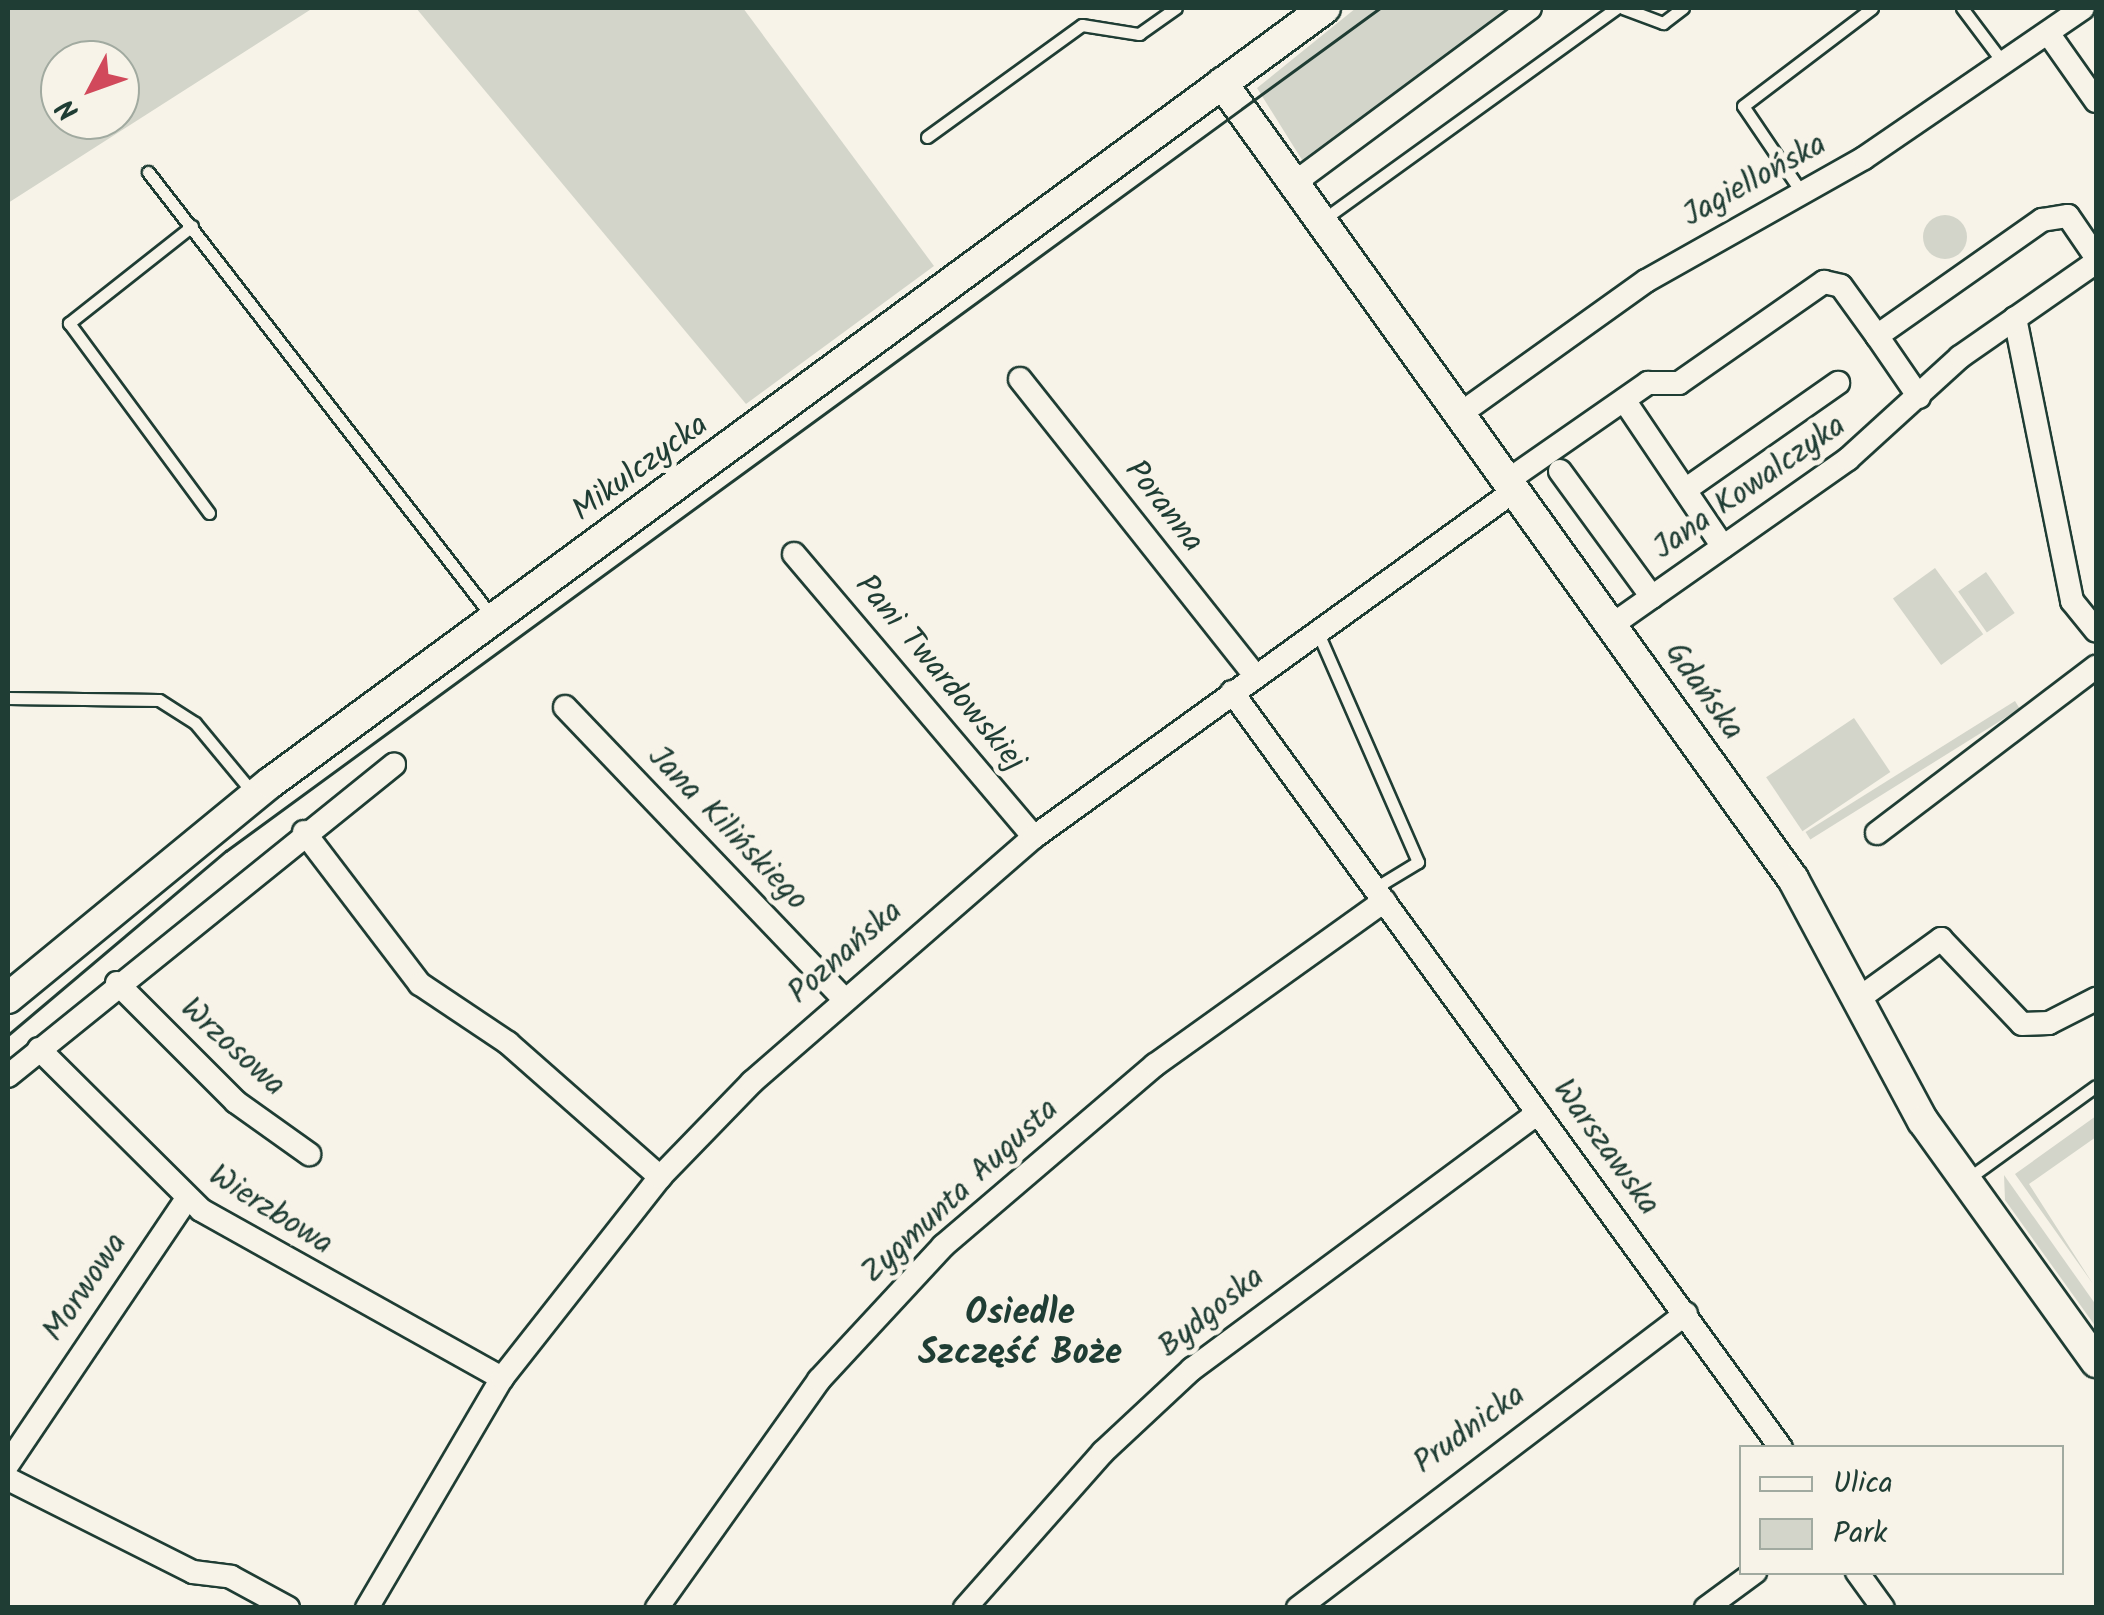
<!DOCTYPE html>
<meta charset="utf-8">
<style>
body{margin:0}
#map{position:relative;width:2104px;height:1615px;overflow:hidden;background:#f7f3e8;font-family:Kalam,sans-serif}
div>[style]{position:absolute}
.green>*{inset:0;background:#d3d5ca;transform-origin:0 0}
.round{border-radius:50%}
.roads{filter:drop-shadow(2px 0 #1f3d34) drop-shadow(-2px 0 #1f3d34) drop-shadow(0 2px #1f3d34) drop-shadow(0 -2px #1f3d34)}
.lane>*{height:11px;margin:-5.5px;padding:0 5.5px;transform-origin:5.5px;border-radius:5.5px;background:#f7f3e8}
.street>*{height:22px;margin:-11px;padding:0 11px;transform-origin:11px;border-radius:11px;background:#f7f3e8}
.secondary>*{height:30px;margin:-15px;padding:0 15px;transform-origin:15px;border-radius:15px;background:#f7f3e8}
.tram>*{height:2.5px;margin:-1.25px;padding:0 1.25px;transform-origin:1.25px;border-radius:1.25px;background:#1f3d34}
span{translate:-50% -50%;white-space:nowrap;text-align:center;line-height:1.15;-webkit-text-stroke:10px #f7f3e8;paint-order:stroke}
.street-label{font-size:32px;color:#1f3d34}
.neighbourhood-label{font-size:35px;color:#1f3d34;font-weight:700}
.frame{position:absolute;inset:0;border:10px solid #1f3d34;pointer-events:none}
.legend{position:absolute;left:1739px;top:1445px;width:325px;height:130px;box-sizing:border-box;background:#f7f3e8;border:2px solid #a1aaa0;margin:0;padding:12px 18px;list-style:none;font-size:30px;color:#1f3d34}
.legend li{display:flex;align-items:center;gap:20px;height:50px}
.legend b{width:50px;border:2px solid #a1aaa0}
.north{position:absolute;left:40px;top:40px;width:100px;height:100px;box-sizing:border-box;background:#f7f3e8;border:2px solid #a1aaa0;border-radius:50%;rotate:229deg;font-size:28px;font-weight:700;line-height:40px;text-align:center;color:#1f3d34}
.north::after{content:'';display:block;margin:auto;width:35px;height:45px;background:#d1495b;clip-path:polygon(50% 0,100% 100%,50% 72%,0 100%)}
</style>
<div id="map">
<div class="green">
<i style="clip-path:polygon(evenodd,8px 8px,313px 8px,8px 203px,8px 8px,60px 60px,120px 60px,120px 120px,60px 120px,60px 60px)"></i>
<i style="clip-path:polygon(416px 8px,743px 8px,934px 266px,746px 404px)"></i>
<i style="clip-path:polygon(1356px 8px,1527px 8px,1309px 171px,1257px 88px)"></i>
<i class="round" style="left:1923px;top:215px;width:44px;height:44px"></i>
<i style="left:1935px;top:568px;width:82px;height:52px;rotate:54deg"></i>
<i style="left:1986px;top:572px;width:50px;height:34px;rotate:55deg"></i>
<i style="left:2015px;top:701px;width:9px;height:247px;rotate:58deg"></i>
<i style="left:1854px;top:718px;width:65px;height:106px;rotate:56deg"></i>
<i style="clip-path:polygon(2096px 1116px,2096px 1137px,2029px 1184px,2093px 1284px,2015px 1174px)"></i>
<i style="clip-path:polygon(2004px 1175px,2096px 1305px,2096px 1327px,2005px 1200px)"></i>
</div>
<div class="roads">
<div class="lane">
<i style="left:1623px;top:8px;width:43px;rotate:20.6deg"></i>
<i style="left:1663px;top:23px;width:25px;rotate:-37deg"></i>
<i style="left:1962px;top:8px;width:70px;rotate:53.1deg"></i>
<i style="left:927px;top:137px;width:191px;rotate:-35.9deg"></i>
<i style="left:1082px;top:25px;width:58px;rotate:9deg"></i>
<i style="left:1139px;top:34px;width:45px;rotate:-35.1deg"></i>
<i style="left:148px;top:172px;width:565px;rotate:52.26deg"></i>
<i style="left:1802px;top:193px;width:105px;rotate:-124.1deg"></i>
<i style="left:1743px;top:106px;width:162px;rotate:-37.2deg"></i>
<i style="left:1324px;top:219px;width:361px;rotate:-35.8deg"></i>
<i style="left:192px;top:226px;width:157px;rotate:141.7deg"></i>
<i style="left:69px;top:323px;width:236px;rotate:53.6deg"></i>
<i style="left:1318px;top:633px;width:250px;rotate:66.4deg"></i>
<i style="left:1418px;top:862px;width:50px;rotate:148.8deg"></i>
<i style="left:8px;top:698px;width:151px;rotate:0.8deg"></i>
<i style="left:159px;top:700px;width:43px;rotate:32.6deg"></i>
<i style="left:195px;top:723px;width:91px;rotate:50.4deg"></i>
<i style="left:1966px;top:1180px;width:160px;rotate:-35.9deg"></i>
</div>
<div class="street">
<i style="left:2048px;top:33px;width:83px;rotate:54.8deg"></i>
<i style="left:1293px;top:184px;width:295px;rotate:-36.6deg"></i>
<i style="left:2015px;top:318px;width:289px;rotate:78.6deg"></i>
<i style="left:2072px;top:601px;width:38px;rotate:51deg"></i>
<i style="left:1020px;top:379px;width:379px;rotate:51.6deg"></i>
<i style="left:1919px;top:397px;width:74px;rotate:-124.5deg"></i>
<i style="left:1877px;top:336px;width:202px;rotate:-35.1deg"></i>
<i style="left:2042px;top:220px;width:26px;rotate:-9deg"></i>
<i style="left:2068px;top:216px;width:50px;rotate:55.7deg"></i>
<i style="left:1624px;top:400px;width:177px;rotate:56deg"></i>
<i style="left:1460px;top:414px;width:229px;rotate:-35.6deg"></i>
<i style="left:1646px;top:281px;width:250px;rotate:-29.4deg"></i>
<i style="left:1864px;top:158px;width:265px;rotate:-34.4deg"></i>
<i style="left:1560px;top:471px;width:156px;rotate:53.9deg"></i>
<i style="left:1507px;top:481px;width:172px;rotate:-34.8deg"></i>
<i style="left:1648px;top:383px;width:31px"></i>
<i style="left:1679px;top:383px;width:177px;rotate:-34.9deg"></i>
<i style="left:1824px;top:282px;width:17px;rotate:13deg"></i>
<i style="left:1841px;top:286px;width:62px;rotate:54.2deg"></i>
<i style="left:1685px;top:490px;width:187px;rotate:-35deg"></i>
<i style="left:794px;top:554px;width:371px;rotate:49.7deg"></i>
<i style="left:1612px;top:625px;width:289px;rotate:-35.1deg"></i>
<i style="left:1848px;top:459px;width:151px;rotate:-42.3deg"></i>
<i style="left:1960px;top:357px;width:166px;rotate:-34.9deg"></i>
<i style="left:1232px;top:692px;width:934px;rotate:54.01deg"></i>
<i style="left:565px;top:707px;width:401px;rotate:46.3deg"></i>
<i style="left:304px;top:832px;width:191px;rotate:52.7deg"></i>
<i style="left:420px;top:984px;width:106px;rotate:33.8deg"></i>
<i style="left:508px;top:1043px;width:203px;rotate:41.4deg"></i>
<i style="left:1877px;top:833px;width:275px;rotate:-37.2deg"></i>
<i style="left:117px;top:983px;width:168px;rotate:45deg"></i>
<i style="left:236px;top:1102px;width:90px;rotate:35.5deg"></i>
<i style="left:1861px;top:997px;width:99px;rotate:-35.9deg"></i>
<i style="left:1941px;top:939px;width:117px;rotate:46.4deg"></i>
<i style="left:2022px;top:1024px;width:27px;rotate:-2deg"></i>
<i style="left:2049px;top:1023px;width:53px;rotate:-27.1deg"></i>
<i style="left:39px;top:1049px;width:228px;rotate:44.8deg"></i>
<i style="left:201px;top:1210px;width:345px;rotate:29.2deg"></i>
<i style="left:8px;top:1076px;width:496px;rotate:-38.9deg"></i>
<i style="left:8px;top:1464px;width:320px;rotate:-56deg"></i>
<i style="left:8px;top:1479px;width:207px;rotate:26.7deg"></i>
<i style="left:193px;top:1572px;width:38px;rotate:7deg"></i>
<i style="left:231px;top:1577px;width:65px;rotate:28.5deg"></i>
<i style="left:1857px;top:1572px;width:44px;rotate:54.2deg"></i>
<i style="left:367px;top:1608px;width:267px;rotate:-59.6deg"></i>
<i style="left:502px;top:1378px;width:256px;rotate:-51.8deg"></i>
<i style="left:660px;top:1177px;width:132px;rotate:-45.9deg"></i>
<i style="left:752px;top:1082px;width:374px;rotate:-41deg"></i>
<i style="left:1034px;top:837px;width:592px;rotate:-35.79deg"></i>
<i style="left:657px;top:1608px;width:280px;rotate:-54.6deg"></i>
<i style="left:819px;top:1380px;width:183px;rotate:-47.2deg"></i>
<i style="left:943px;top:1246px;width:279px;rotate:-40.5deg"></i>
<i style="left:1155px;top:1065px;width:282px;rotate:-35.6deg"></i>
<i style="left:965px;top:1608px;width:208px;rotate:-48.5deg"></i>
<i style="left:1103px;top:1452px;width:122px;rotate:-43deg"></i>
<i style="left:1192px;top:1369px;width:430px;rotate:-36.5deg"></i>
<i style="left:1298px;top:1608px;width:487px;rotate:-37.2deg"></i>
<i style="left:1706px;top:1608px;width:61px;rotate:-36.3deg"></i>
</div>
<div class="secondary">
<i style="left:1222px;top:83px;width:980px;rotate:54.35deg"></i>
<i style="left:1793px;top:879px;width:275px;rotate:61.8deg"></i>
<i style="left:1923px;top:1121px;width:297px;rotate:54.3deg"></i>
<i style="left:8px;top:998px;width:339px;rotate:-39.4deg"></i>
<i style="left:270px;top:783px;width:1309px;rotate:-36.3deg"></i>
</div>
</div>
<div class="tram">
<i style="left:8px;top:1035px;width:285px;rotate:-40.2deg"></i>
<i style="left:226px;top:851px;width:1429px;rotate:-36.15deg"></i>
</div>
<div class="street-label">
<span style="left:1755px;top:181px;rotate:-29deg">Jagiellońska</span>
<span style="left:641px;top:469px;rotate:-36deg">Mikulczycka</span>
<span style="left:1750px;top:488px;rotate:-35deg">Jana Kowalczyka</span>
<span style="left:1163px;top:507px;rotate:52deg">Poranna</span>
<span style="left:939px;top:674px;rotate:50deg">Pani Twardowskiej</span>
<span style="left:1703px;top:692px;rotate:54deg">Gdańska</span>
<span style="left:727px;top:829px;rotate:46deg">Jana Kilińskiego</span>
<span style="left:846px;top:953px;rotate:-41deg">Poznańska</span>
<span style="left:232px;top:1048px;rotate:42deg">Wrzosowa</span>
<span style="left:1605px;top:1148px;rotate:54deg">Warszawska</span>
<span style="left:961px;top:1192px;rotate:-43deg">Zygmunta Augusta</span>
<span style="left:270px;top:1211px;rotate:32deg">Wierzbowa</span>
<span style="left:86px;top:1288px;rotate:-56deg">Morwowa</span>
<span style="left:1212px;top:1313px;rotate:-39deg">Bydgoska</span>
<span style="left:1470px;top:1430px;rotate:-36deg">Prudnicka</span>
</div>
<div class="neighbourhood-label">
<span style="left:1020px;top:1334px">Osiedle<br>Szczęść Boże</span>
</div>
<div class="frame"></div>
<ul class="legend">
<li><b style="height:12px;background:#f7f3e8"></b>Ulica</li>
<li><b style="height:28px;background:#d3d5ca"></b>Park</li>
</ul>
<div class="north">N</div>
</div>
